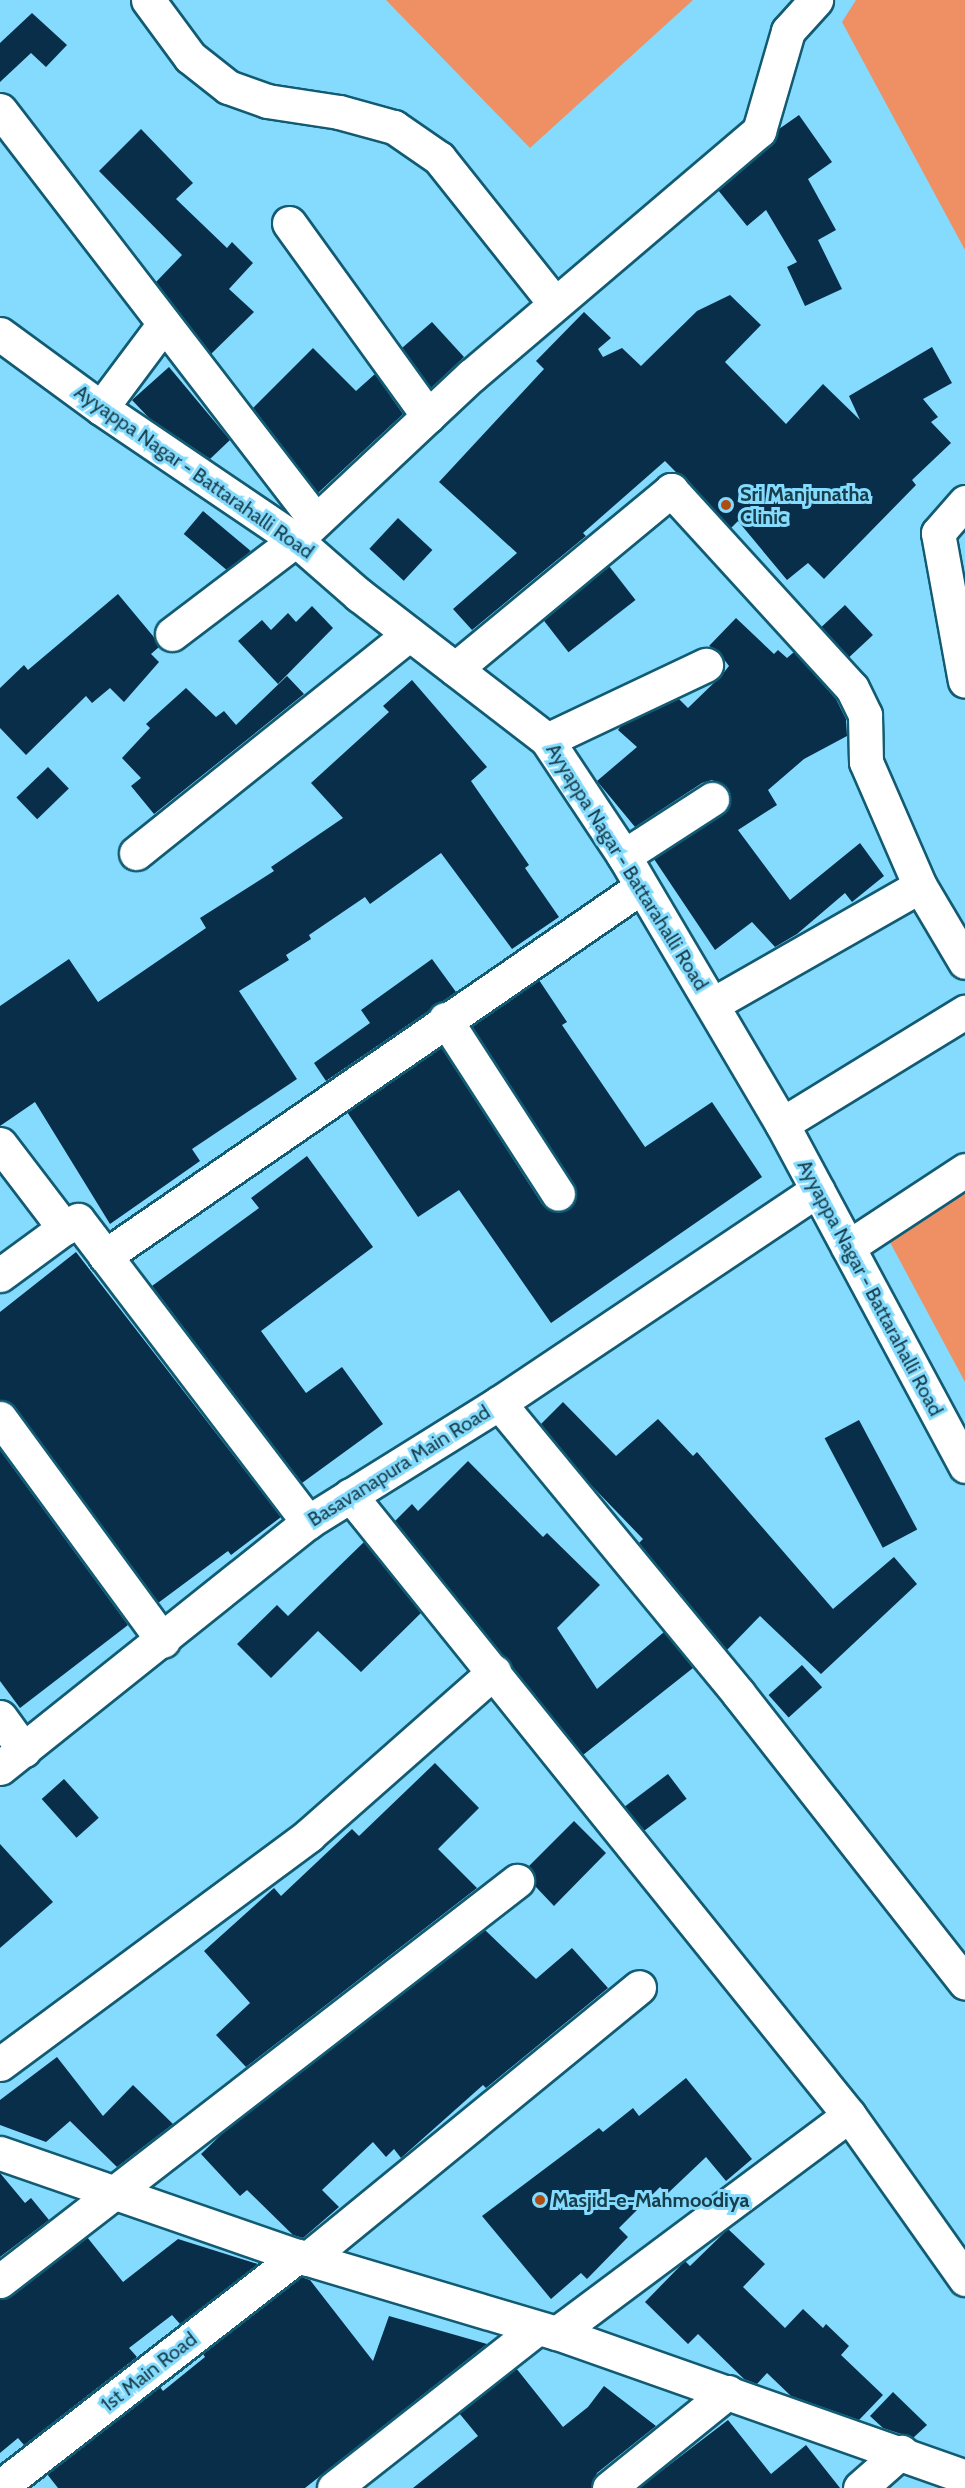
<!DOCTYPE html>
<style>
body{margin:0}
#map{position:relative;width:965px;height:2488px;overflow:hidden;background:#84dbfd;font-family:Cabin,sans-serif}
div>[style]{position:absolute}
.green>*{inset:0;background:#ee9064}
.building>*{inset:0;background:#082e4a;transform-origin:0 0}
.roads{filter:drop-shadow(2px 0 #125b73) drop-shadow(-2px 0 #125b73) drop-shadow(0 2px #125b73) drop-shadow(0 -2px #125b73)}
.minor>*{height:33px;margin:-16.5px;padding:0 16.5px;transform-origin:16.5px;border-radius:16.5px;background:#fff}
.major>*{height:33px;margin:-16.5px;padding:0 16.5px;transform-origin:16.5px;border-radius:16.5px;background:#fff}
.dots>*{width:16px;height:16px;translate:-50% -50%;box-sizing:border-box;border:3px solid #84dbfd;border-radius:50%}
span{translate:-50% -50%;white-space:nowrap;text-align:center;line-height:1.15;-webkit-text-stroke:6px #84dbfd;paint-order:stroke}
.street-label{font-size:20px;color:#183d4b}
.poi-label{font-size:20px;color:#183d4b;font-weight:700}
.left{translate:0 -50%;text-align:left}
</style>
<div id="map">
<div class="green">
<i style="clip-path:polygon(386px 0,693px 0,530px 148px)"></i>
<i style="clip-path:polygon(856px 0,965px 0,965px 250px,842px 22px)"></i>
<i style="clip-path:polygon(965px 1182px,965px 1382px,885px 1233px)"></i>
</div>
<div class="building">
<i style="clip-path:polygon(32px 13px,67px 45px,46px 67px,31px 53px,0 82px,0 43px)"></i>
<i style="clip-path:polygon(799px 115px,832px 162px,808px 179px,836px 230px,818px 240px,842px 289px,805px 306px,787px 267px,797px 262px,766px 210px,747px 226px,718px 190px,771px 145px,779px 129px)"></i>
<i style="clip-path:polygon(141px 129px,193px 183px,176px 199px,227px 248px,232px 242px,253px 263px,229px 289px,254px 312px,211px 354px,156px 282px,182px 255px,99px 171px)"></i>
<i style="clip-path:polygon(730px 295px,761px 325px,725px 362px,786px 424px,823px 384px,860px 420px,849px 396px,932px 347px,952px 383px,923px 399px,938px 417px,931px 422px,951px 443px,912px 480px,916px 485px,824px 579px,808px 563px,787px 580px,738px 521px,731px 528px,665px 461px,583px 533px,586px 536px,472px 630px,453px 609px,517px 553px,439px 482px,544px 369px,536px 361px,584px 312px,611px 338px,598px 349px,603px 357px,622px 348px,641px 366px,697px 311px)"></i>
<i style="clip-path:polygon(432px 322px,464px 357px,431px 388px,402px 348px)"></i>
<i style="clip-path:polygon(313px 348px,356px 391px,375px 374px,403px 414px,318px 493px,253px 408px)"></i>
<i style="clip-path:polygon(169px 367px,230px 440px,210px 459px,150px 419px,132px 400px)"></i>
<i style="left:203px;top:511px;width:62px;height:30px;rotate:40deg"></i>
<i style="left:398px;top:518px;width:47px;height:42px;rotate:43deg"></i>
<i style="left:609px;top:566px;width:43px;height:85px;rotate:52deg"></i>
<i style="clip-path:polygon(118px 594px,153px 636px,159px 647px,151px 654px,159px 662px,124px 702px,110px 688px,92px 703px,86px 696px,26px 755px,0 728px,0 688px,24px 665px,28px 670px)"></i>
<i style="left:845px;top:605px;width:41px;height:33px;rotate:47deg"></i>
<i style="clip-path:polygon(312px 606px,333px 628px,278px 684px,238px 641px,262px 620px,271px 630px,288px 613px,296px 622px)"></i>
<i style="clip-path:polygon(736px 618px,774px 654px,778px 650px,787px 658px,794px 652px,836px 699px,846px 719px,847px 736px,804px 759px,768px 790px,777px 805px,738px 830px,790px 900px,860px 843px,884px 876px,852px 902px,845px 893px,797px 934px,775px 947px,752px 922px,715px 950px,654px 859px,723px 814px,731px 799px,727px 788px,712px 780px,702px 783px,635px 827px,597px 781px,637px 747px,618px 730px,621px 726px,679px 699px,688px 708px,721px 676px,729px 666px,717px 650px,709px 646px)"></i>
<i style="clip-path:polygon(287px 676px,304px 694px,154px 814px,131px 786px,141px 778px,122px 758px,150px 728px,146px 724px,186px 688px,216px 717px,224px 711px,236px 725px)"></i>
<i style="clip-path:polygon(412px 680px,487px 767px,471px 781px,529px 865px,525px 868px,559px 917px,512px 949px,441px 853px,370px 904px,365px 897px,309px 935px,311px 939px,286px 955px,289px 960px,239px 991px,297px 1079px,192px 1149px,200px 1161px,110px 1224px,35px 1102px,0 1126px,0 1006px,69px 959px,98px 1002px,206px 928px,200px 918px,274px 871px,271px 867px,343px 818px,311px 783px,389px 712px,383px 706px)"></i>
<i style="left:48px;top:767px;width:30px;height:44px;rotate:46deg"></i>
<i style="clip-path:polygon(432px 959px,456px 992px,326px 1081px,314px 1063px,370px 1023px,361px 1010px)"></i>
<i style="clip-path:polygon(539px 980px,567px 1022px,562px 1025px,645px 1147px,712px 1102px,762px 1177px,551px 1323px,459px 1190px,418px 1217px,347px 1112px,441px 1047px,542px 1204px,558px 1213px,569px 1209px,577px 1194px,574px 1184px,472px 1026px)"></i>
<i style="clip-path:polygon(307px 1156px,373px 1247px,261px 1331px,306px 1393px,342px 1367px,383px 1424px,302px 1483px,152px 1286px,259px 1208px,251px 1198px)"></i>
<i style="clip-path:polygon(76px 1252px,281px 1517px,231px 1555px,228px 1551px,158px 1603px,15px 1407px,0 1400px,0 1312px)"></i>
<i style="clip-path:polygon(563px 1402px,616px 1456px,658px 1419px,693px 1456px,697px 1452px,833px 1609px,894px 1557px,917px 1584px,821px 1674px,760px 1616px,727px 1650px,639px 1543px,643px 1539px,590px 1484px,541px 1424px)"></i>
<i style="left:859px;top:1420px;width:124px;height:39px;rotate:62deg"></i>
<i style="clip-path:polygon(0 1450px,128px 1625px,20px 1708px,0 1681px)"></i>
<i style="clip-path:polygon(468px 1461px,543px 1537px,547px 1533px,600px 1585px,557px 1628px,597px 1689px,664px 1632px,693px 1668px,583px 1755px,395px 1521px,412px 1504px,418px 1511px)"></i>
<i style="clip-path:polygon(364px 1542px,421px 1613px,361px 1672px,318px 1631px,271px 1678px,237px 1644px,277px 1605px,288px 1616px)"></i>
<i style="left:802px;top:1665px;width:30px;height:45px;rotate:48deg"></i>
<i style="clip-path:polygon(435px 1763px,479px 1808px,438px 1849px,477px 1888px,246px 2067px,216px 2035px,250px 2003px,204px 1951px,274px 1888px,281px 1896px,352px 1829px,359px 1836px)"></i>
<i style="left:668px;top:1774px;width:31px;height:54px;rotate:53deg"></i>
<i style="left:64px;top:1779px;width:52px;height:30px;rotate:48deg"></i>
<i style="clip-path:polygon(574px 1821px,606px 1853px,554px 1906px,535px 1886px,535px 1878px,528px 1867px)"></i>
<i style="clip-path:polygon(0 1844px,53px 1902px,0 1948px)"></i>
<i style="clip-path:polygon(485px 1930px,536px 1979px,572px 1948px,608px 1988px,486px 2088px,483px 2085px,401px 2158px,394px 2149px,386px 2157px,373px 2142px,322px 2190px,339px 2207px,303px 2238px,293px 2235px,247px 2190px,240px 2196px,201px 2154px,226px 2130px)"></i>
<i style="clip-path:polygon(57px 2057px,103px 2116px,133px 2085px,173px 2124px,117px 2167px,70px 2121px,46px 2142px,0 2125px,0 2100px)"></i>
<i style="clip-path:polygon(686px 2078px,752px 2159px,726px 2181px,706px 2157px,667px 2194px,660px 2187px,619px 2228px,628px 2237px,587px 2279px,581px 2273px,551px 2299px,482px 2216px,599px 2128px,603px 2132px,633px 2108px,639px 2116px)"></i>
<i style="clip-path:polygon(0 2173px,25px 2203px,31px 2198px,49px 2220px,0 2257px)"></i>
<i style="clip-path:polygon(728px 2229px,765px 2264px,743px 2287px,785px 2328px,803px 2309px,823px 2328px,826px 2324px,849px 2346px,841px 2355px,883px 2395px,859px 2420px,791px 2396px,767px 2373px,757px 2384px,744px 2379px,698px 2334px,688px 2344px,645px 2302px,685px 2261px,690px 2266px)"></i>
<i style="clip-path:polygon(87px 2237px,123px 2282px,178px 2239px,258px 2264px,180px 2324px,172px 2315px,129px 2348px,137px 2357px,24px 2445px,18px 2438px,0 2453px,0 2299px,11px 2296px)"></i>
<i style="clip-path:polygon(301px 2277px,310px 2280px,373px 2361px,389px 2316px,487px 2344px,305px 2488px,58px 2488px,47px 2474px,160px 2387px,163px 2391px,205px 2357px,203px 2354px)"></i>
<i style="clip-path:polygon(516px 2368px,563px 2427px,588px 2407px,604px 2386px,656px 2426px,597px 2473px,591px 2488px,413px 2488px,478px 2436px,459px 2413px)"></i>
<i style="clip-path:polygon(893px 2392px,927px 2425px,913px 2438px,883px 2428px,870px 2416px)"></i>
<i style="clip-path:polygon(728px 2420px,771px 2474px,806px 2445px,840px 2488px,639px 2488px)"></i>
</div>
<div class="roads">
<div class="minor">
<i style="left:148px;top:0;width:71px;rotate:53.6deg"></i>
<i style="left:190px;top:57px;width:48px;rotate:38.3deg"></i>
<i style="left:228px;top:87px;width:41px;rotate:19.7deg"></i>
<i style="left:267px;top:101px;width:73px;rotate:8.7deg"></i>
<i style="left:339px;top:112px;width:57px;rotate:15.3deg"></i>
<i style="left:394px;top:127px;width:55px;rotate:34.6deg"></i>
<i style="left:439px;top:158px;width:186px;rotate:51.5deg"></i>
<i style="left:0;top:110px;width:518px;rotate:52.44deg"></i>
<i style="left:289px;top:223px;width:238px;rotate:54.2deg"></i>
<i style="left:101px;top:408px;width:104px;rotate:-53.2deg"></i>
<i style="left:965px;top:502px;width:41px;rotate:131.1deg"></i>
<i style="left:938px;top:533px;width:150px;rotate:79.7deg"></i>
<i style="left:172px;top:634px;width:156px;rotate:-37.2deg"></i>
<i style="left:296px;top:540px;width:241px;rotate:-43.2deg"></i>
<i style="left:472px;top:375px;width:377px;rotate:-40.4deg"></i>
<i style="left:759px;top:131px;width:104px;rotate:-73.8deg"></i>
<i style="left:788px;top:31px;width:42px;rotate:-47.9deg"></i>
<i style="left:455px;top:669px;width:281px;rotate:-39.6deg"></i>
<i style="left:671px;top:490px;width:268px;rotate:47.6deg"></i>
<i style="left:852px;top:688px;width:30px;rotate:64deg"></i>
<i style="left:865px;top:715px;width:47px;rotate:88.8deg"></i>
<i style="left:866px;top:762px;width:135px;rotate:66.5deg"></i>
<i style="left:920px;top:886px;width:88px;rotate:59.4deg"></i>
<i style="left:547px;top:740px;width:176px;rotate:-25.3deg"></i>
<i style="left:136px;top:853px;width:350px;rotate:-38.7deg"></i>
<i style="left:624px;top:856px;width:105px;rotate:-32.9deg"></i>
<i style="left:713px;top:1004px;width:238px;rotate:-29.7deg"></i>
<i style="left:445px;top:1019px;width:208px;rotate:57.1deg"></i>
<i style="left:782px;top:1124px;width:215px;rotate:-31.5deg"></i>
<i style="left:0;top:1144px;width:106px;rotate:52.7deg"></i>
<i style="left:64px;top:1228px;width:16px;rotate:-30deg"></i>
<i style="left:78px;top:1220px;width:380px;rotate:52.7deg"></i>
<i style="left:848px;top:1247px;width:140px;rotate:-33.3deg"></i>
<i style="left:105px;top:1256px;width:651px;rotate:-34.54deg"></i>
<i style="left:0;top:1275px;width:79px;rotate:-36.3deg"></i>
<i style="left:499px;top:1403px;width:376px;rotate:50.5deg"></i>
<i style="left:738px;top:1693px;width:368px;rotate:51.9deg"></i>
<i style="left:0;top:1418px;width:276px;rotate:53.8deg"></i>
<i style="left:350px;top:1495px;width:796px;rotate:51.17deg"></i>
<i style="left:849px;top:2115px;width:201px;rotate:54.7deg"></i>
<i style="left:0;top:1717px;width:41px;rotate:54deg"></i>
<i style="left:0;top:1768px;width:394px;rotate:-38.6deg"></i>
<i style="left:308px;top:1522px;width:225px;rotate:-31.9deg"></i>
<i style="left:499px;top:1403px;width:383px;rotate:-33.8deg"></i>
<i style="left:0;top:2064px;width:385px;rotate:-36.5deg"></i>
<i style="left:309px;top:1835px;width:247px;rotate:-41.4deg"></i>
<i style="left:0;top:2153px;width:315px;rotate:19.1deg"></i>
<i style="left:298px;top:2256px;width:270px;rotate:16.6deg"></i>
<i style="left:557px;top:2333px;width:433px;rotate:19.4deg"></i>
<i style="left:307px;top:2259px;width:429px;rotate:-39.3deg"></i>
<i style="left:0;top:2281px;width:654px;rotate:-37.73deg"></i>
<i style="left:557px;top:2333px;width:364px;rotate:-36.7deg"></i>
<i style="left:0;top:2487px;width:377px;rotate:-37.8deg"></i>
<i style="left:334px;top:2488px;width:258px;rotate:-38.2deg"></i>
<i style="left:609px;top:2488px;width:153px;rotate:-38.9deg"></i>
<i style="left:860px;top:2488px;width:55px;rotate:-41.3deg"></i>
</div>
<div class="major">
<i style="left:0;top:334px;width:125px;rotate:36.2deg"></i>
<i style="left:101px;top:408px;width:235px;rotate:34.1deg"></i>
<i style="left:296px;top:540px;width:84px;rotate:41.1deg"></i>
<i style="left:359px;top:595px;width:237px;rotate:37.6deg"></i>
<i style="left:547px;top:740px;width:139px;rotate:56.4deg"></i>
<i style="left:624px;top:856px;width:311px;rotate:59.5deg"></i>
<i style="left:782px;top:1124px;width:388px;rotate:61.8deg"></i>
</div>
</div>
<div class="dots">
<i style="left:726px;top:505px;background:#ae4c12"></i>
<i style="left:540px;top:2200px;background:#ae4c12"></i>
</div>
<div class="street-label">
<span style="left:194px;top:472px;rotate:35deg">Ayyappa Nagar - Battarahalli Road</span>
<span style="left:627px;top:867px;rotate:58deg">Ayyappa Nagar - Battarahalli Road</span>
<span style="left:870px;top:1288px;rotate:62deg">Ayyappa Nagar - Battarahalli Road</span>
<span style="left:399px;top:1466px;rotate:-32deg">Basavanapura Main Road</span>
<span style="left:149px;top:2372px;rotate:-38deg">1st Main Road</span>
</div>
<div class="poi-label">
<span class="left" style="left:740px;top:506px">Sri Manjunatha<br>Clinic</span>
<span class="left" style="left:552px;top:2200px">Masjid-e-Mahmoodiya</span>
</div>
</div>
